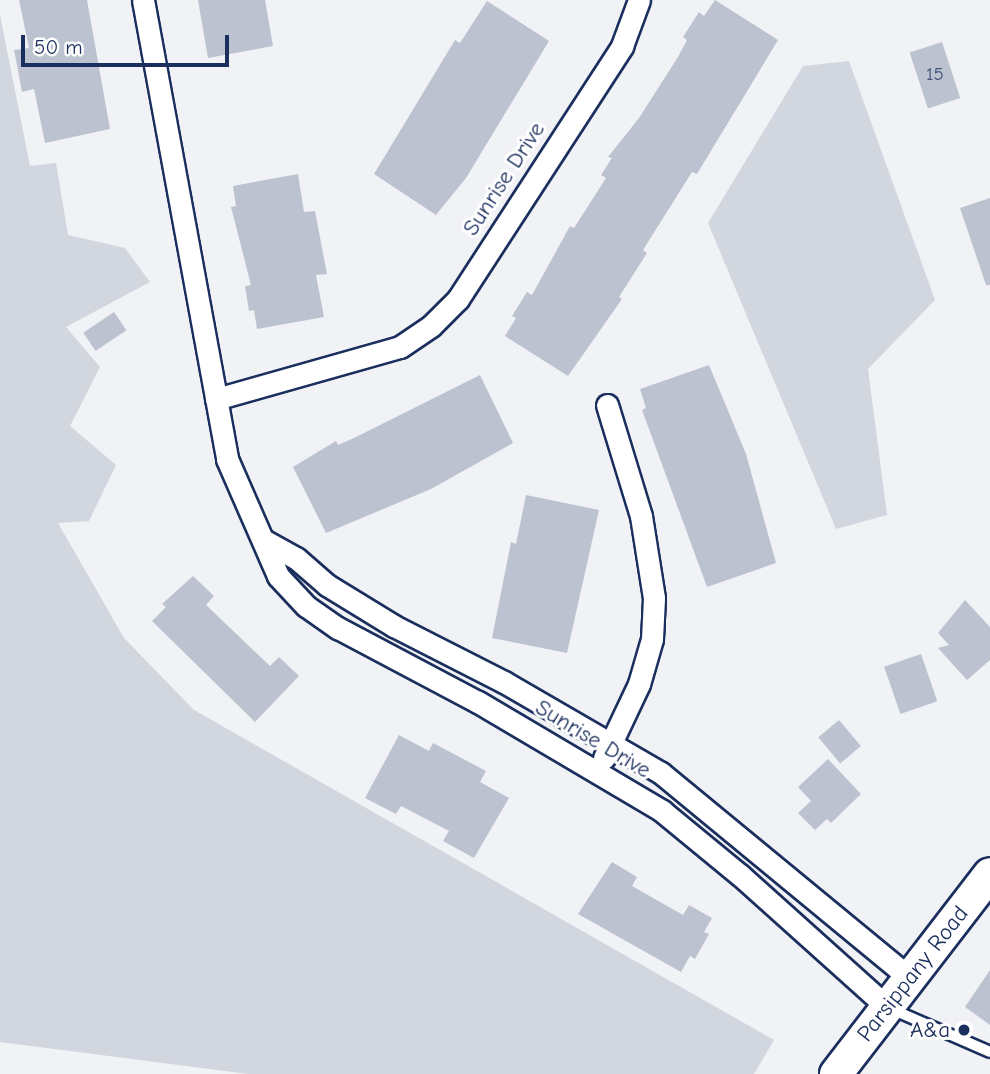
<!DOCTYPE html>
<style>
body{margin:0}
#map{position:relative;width:990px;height:1074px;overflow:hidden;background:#f1f2f5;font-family:"Comic Neue",sans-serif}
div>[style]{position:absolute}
.green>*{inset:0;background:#d2d6df}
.building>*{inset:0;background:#bcc2d0;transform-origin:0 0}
.roads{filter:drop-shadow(2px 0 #1b2f5e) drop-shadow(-2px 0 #1b2f5e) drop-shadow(0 2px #1b2f5e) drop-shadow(0 -2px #1b2f5e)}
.service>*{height:10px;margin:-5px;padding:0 5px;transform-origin:5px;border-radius:5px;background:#fff}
.minor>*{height:21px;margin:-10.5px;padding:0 10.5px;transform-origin:10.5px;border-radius:10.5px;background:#fff}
.secondary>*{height:32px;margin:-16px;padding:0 16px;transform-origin:16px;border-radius:16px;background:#fff}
.dots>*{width:19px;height:19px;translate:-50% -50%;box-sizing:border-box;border:4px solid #fff;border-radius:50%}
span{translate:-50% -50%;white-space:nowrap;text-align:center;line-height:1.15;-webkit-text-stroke:6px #fff;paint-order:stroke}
.number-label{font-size:19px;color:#43547a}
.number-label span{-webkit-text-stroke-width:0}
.street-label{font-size:23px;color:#1b2f5e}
.poi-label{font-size:23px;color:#1b2f5e}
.right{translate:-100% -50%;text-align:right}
.scale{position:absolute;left:21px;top:35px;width:208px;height:32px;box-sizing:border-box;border:4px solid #1b2f5e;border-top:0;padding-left:9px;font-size:21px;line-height:24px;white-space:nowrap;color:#1b2f5e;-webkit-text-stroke:5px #fff;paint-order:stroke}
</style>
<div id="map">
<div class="green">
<i style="clip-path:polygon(0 15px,30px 166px,56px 163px,68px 235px,125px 248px,150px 282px,66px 327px,100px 367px,70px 426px,116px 465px,89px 521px,58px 523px,124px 638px,194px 710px,774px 1040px,754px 1074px,248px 1074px,0 1042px)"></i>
<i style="clip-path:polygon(849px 61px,935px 300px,868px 369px,887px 515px,836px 529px,708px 223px,803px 66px)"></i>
</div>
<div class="building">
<i style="clip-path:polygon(19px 0,87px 0,110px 129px,45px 143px,34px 89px,22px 92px,14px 50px,29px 48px)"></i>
<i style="clip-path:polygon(198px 0,265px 0,273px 46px,208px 58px)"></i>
<i style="clip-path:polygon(715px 0,778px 40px,697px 174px,692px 172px,643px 250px,647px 253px,619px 297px,622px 299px,568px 376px,505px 336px,516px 318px,512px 316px,527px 292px,532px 295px,570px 226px,574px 228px,606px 178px,601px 175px,612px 158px,608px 157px,639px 118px,678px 57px,687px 40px,683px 37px,699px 12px,704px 16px)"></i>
<i style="clip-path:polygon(487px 1px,549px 41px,466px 178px,436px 215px,374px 174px,455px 40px,460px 43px)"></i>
<i style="left:942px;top:42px;width:59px;height:34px;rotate:72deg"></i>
<i style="clip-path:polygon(298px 174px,304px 212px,315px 211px,327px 274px,316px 275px,324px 317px,257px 329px,254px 310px,249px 311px,245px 286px,251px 285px,231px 207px,236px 206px,233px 186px)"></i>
<i style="clip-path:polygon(990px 198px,990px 285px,986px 285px,960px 208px)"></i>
<i style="left:114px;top:312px;width:22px;height:37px;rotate:56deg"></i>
<i style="clip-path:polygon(709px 365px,746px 454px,776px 563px,707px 587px,642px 410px,646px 408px,640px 389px)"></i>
<i style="clip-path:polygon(480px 375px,513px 443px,431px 489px,326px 533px,293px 467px,336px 441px,338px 445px,354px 438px)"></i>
<i style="clip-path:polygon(526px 495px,599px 510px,567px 653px,492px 638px,511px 542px,516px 544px)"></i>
<i style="clip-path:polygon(193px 576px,214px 596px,206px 605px,270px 666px,279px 657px,299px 676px,255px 722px,152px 621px,166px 607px,162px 604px)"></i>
<i style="clip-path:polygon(965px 600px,990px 627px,990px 660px,967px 680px,938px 648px,949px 645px,938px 633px)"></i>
<i style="left:921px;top:654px;width:50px;height:39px;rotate:71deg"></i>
<i style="left:839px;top:720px;width:34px;height:27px;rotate:50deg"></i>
<i style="clip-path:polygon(399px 735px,429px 751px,433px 743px,486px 771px,480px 782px,509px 798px,474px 858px,443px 841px,449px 831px,401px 806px,396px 814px,365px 798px)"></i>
<i style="clip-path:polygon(828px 759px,861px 794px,831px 823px,827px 819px,815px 830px,798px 813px,811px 801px,798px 787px)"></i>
<i style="clip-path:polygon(612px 862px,637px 877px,632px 886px,683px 915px,689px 905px,712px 918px,704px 932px,709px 934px,695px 959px,690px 956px,681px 972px,578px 914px)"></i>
<i style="clip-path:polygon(990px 970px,990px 1025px,965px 1007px)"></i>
</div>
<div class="roads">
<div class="service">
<i style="left:889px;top:1008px;width:110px;rotate:23.5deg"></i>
</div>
<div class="minor">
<i style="left:143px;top:0;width:467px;rotate:79.6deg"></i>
<i style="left:227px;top:459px;width:128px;rotate:66.4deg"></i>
<i style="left:278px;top:576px;width:41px;rotate:47deg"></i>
<i style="left:306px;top:606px;width:39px;rotate:35deg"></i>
<i style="left:338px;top:628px;width:158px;rotate:27.9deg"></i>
<i style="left:478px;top:702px;width:214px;rotate:30.6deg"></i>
<i style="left:662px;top:811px;width:101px;rotate:39.4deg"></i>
<i style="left:740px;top:875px;width:198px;rotate:41.9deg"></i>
<i style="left:216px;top:399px;width:191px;rotate:-15.8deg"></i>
<i style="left:400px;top:347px;width:37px;rotate:-34deg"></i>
<i style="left:431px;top:326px;width:38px;rotate:-45deg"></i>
<i style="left:458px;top:299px;width:302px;rotate:-57deg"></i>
<i style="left:622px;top:46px;width:49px;rotate:-69.7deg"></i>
<i style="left:265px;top:541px;width:35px;rotate:29deg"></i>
<i style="left:296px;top:558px;width:41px;rotate:41.1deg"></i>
<i style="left:327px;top:585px;width:79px;rotate:31.5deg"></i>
<i style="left:394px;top:626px;width:123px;rotate:27deg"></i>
<i style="left:504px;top:682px;width:181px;rotate:30.1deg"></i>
<i style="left:661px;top:773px;width:323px;rotate:39.5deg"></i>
<i style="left:604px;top:758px;width:82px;rotate:-64.7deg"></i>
<i style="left:639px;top:684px;width:47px;rotate:-73.9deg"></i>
<i style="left:652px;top:639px;width:41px;rotate:-87.2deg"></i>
<i style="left:654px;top:598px;width:83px;rotate:-99deg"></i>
<i style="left:641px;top:516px;width:116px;rotate:-107deg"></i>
</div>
<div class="secondary">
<i style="left:836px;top:1074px;width:252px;rotate:-52.4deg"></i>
</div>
</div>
<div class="dots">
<i style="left:964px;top:1030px;background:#1b2f5e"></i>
</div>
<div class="number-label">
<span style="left:935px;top:75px">15</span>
</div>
<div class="street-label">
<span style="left:504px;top:179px;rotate:-57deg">Sunrise Drive</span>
<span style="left:593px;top:739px;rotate:31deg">Sunrise Drive</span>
<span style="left:913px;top:974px;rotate:-52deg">Parsippany Road</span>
</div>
<div class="poi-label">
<span class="right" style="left:950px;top:1030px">A&amp;a</span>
</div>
<div class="scale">50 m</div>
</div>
